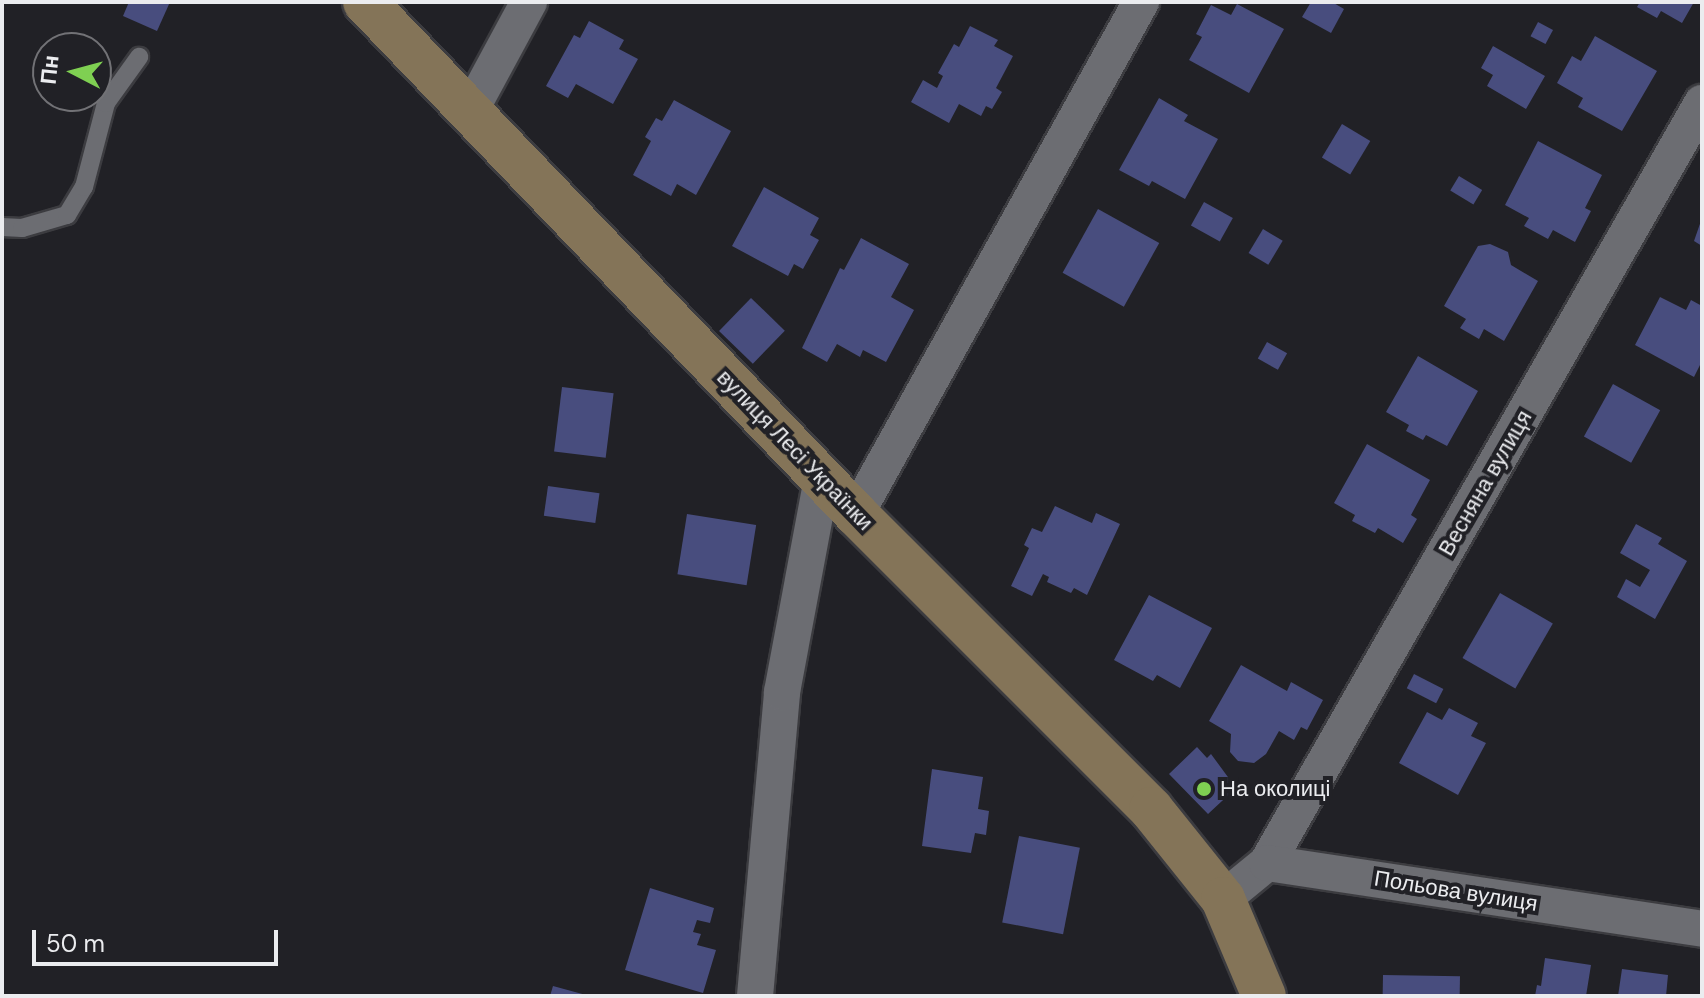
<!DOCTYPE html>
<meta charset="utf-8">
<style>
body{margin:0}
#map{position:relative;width:1704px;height:998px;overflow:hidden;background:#212126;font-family:"DM Sans",sans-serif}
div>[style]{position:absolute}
.building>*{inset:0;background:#484d7e;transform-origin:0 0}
.roads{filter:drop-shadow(2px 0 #3c3c40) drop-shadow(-2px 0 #3c3c40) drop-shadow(0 2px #3c3c40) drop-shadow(0 -2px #3c3c40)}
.lane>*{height:18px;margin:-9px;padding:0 9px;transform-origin:9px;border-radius:9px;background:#6c6d72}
.street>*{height:36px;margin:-18px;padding:0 18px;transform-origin:18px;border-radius:18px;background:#6c6d72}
.secondary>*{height:44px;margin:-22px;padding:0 22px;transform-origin:22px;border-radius:22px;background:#847458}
.dots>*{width:22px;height:22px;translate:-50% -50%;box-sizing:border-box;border:4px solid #212126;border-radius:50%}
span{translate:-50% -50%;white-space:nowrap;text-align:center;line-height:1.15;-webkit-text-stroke:8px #212126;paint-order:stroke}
.street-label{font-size:22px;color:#ebecef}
.poi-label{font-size:22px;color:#ebecef}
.left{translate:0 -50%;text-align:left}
.frame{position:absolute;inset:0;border:4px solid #ebecef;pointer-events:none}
.north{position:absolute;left:32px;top:32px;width:80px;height:80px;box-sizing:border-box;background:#212126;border:2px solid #727276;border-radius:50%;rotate:276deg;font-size:22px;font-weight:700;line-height:32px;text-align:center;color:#ebecef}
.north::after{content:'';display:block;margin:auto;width:28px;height:36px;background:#7fd052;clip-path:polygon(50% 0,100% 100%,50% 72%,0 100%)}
.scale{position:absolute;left:32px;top:930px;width:246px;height:36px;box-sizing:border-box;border:4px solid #ebecef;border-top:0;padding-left:10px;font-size:24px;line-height:28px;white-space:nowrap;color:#ebecef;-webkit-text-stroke:6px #212126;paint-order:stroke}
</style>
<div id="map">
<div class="building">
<i style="clip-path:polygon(129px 2px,170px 2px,157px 31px,123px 16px)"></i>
<i style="clip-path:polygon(1311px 2px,1332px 2px,1344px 9px,1331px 33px,1302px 17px)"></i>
<i style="clip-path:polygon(1640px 2px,1694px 2px,1682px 23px,1661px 11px,1657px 18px,1637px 7px)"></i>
<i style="clip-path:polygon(1237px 4px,1284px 29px,1249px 93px,1189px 60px,1202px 37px,1196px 34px,1211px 5px,1231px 15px)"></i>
<i style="clip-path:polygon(589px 21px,624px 40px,619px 49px,638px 59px,613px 104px,576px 84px,568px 98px,546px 86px,574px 35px,580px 38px)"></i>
<i style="left:1538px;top:22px;width:17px;height:16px;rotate:28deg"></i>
<i style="clip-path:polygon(970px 26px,998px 40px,994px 46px,1013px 56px,996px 88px,1002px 92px,992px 109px,986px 106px,981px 116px,959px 104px,949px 123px,911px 102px,923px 80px,937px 88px,943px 76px,938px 73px,954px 44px,959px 47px)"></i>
<i style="clip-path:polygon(1595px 36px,1657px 71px,1622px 131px,1578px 107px,1583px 98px,1557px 83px,1572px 56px,1581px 61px)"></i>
<i style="clip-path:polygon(1493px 46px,1545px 76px,1526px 109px,1487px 86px,1493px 75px,1481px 68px)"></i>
<i style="clip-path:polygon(1159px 98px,1188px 115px,1184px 121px,1218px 139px,1185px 199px,1152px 181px,1149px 186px,1119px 170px)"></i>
<i style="clip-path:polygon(674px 100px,731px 131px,696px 195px,677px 184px,671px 196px,633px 175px,651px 141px,645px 137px,656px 118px,662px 121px)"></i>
<i style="left:1342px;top:124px;width:33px;height:39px;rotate:31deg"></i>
<i style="clip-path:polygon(1538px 141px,1602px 175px,1585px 208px,1591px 211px,1575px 242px,1553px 230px,1548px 239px,1524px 226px,1529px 218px,1505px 205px)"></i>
<i style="left:1459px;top:176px;width:27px;height:17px;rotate:31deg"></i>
<i style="clip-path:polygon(764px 187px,819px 218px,810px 235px,819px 240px,803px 269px,794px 264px,788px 276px,732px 246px)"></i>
<i style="left:1204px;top:202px;width:33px;height:27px;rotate:29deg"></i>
<i style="left:1098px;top:209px;width:70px;height:73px;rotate:29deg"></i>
<i style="clip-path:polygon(1702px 218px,1702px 246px,1694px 241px)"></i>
<i style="left:1263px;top:229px;width:23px;height:28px;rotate:31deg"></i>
<i style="clip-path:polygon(861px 238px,909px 264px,891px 297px,914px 310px,886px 362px,863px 350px,860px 357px,837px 344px,827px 362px,802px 348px,840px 268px,844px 270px)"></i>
<i style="clip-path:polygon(1490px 244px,1508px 252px,1511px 265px,1538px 281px,1504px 341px,1484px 329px,1479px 339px,1460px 328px,1466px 319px,1444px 306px,1478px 246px)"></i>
<i style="clip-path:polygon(1660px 297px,1686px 310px,1691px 300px,1702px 306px,1702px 361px,1694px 377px,1635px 345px)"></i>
<i style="left:751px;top:298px;width:47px;height:46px;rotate:44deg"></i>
<i style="left:1267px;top:342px;width:23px;height:19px;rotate:29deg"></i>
<i style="clip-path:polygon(1418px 356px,1478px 391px,1447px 446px,1426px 435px,1423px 440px,1406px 431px,1409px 425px,1386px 412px)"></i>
<i style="left:1613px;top:384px;width:54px;height:60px;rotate:29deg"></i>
<i style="left:562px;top:387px;width:52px;height:65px;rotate:7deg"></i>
<i style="clip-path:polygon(1367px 444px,1430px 480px,1411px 515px,1417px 519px,1403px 543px,1378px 528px,1375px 533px,1352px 521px,1355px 515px,1334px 503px)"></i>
<i style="left:548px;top:486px;width:52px;height:30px;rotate:8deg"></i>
<i style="clip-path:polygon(1055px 506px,1092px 523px,1096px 513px,1120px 524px,1087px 595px,1074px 588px,1071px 593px,1047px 582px,1049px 577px,1043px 574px,1032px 596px,1011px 586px,1029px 548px,1024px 545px,1032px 528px,1042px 532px)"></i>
<i style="left:687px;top:514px;width:70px;height:61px;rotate:9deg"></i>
<i style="clip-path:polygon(1636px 524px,1662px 538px,1658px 544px,1687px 561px,1655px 619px,1617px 597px,1626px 579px,1640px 587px,1650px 570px,1620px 553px)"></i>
<i style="left:1500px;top:593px;width:61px;height:75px;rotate:30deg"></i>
<i style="clip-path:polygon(1149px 595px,1212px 628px,1180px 688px,1157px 675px,1153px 681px,1114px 660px)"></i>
<i style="clip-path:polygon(1241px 665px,1287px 691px,1291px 682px,1323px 700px,1307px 730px,1301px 727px,1294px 740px,1279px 731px,1266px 754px,1254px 763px,1238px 761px,1230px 752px,1231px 734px,1209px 721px)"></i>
<i style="left:1414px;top:674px;width:33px;height:16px;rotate:27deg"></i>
<i style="clip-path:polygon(1449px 708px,1478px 723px,1471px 736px,1486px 743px,1458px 795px,1399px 763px,1427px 712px,1442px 720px)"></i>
<i style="clip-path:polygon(1197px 747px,1207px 758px,1211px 754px,1236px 788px,1208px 814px,1169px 774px)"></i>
<i style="clip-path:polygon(932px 769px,983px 777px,978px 809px,989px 811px,986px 835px,975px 833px,971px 853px,922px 846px)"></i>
<i style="left:1019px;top:836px;width:62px;height:88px;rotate:11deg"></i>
<i style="clip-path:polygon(650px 888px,714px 908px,710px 923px,697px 920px,693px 932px,701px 934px,697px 945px,716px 950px,703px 993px,625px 970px)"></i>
<i style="clip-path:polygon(1545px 958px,1591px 965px,1586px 996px,1535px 996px,1537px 985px,1541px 986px)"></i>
<i style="clip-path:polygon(1622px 969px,1668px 975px,1666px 996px,1618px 996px)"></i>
<i style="left:1383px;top:975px;width:77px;height:21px;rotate:1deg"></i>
<i style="clip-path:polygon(553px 986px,586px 995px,586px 996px,550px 996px)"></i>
</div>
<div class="roads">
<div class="lane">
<i style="left:2px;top:227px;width:20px;rotate:3deg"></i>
<i style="left:22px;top:228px;width:47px;rotate:-16.1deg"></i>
<i style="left:67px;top:215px;width:33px;rotate:-59deg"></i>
<i style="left:84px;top:187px;width:87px;rotate:-75.3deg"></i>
<i style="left:106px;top:103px;width:57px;rotate:-54.3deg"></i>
</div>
<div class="street">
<i style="left:470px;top:111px;width:124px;rotate:-61.6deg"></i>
<i style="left:856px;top:514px;width:586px;rotate:-60.9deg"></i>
<i style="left:1267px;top:863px;width:876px;rotate:-60.21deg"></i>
<i style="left:1223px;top:899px;width:57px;rotate:-39.3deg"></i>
<i style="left:1267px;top:863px;width:440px;rotate:8.6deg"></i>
<i style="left:755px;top:996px;width:305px;rotate:-84.9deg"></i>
<i style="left:782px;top:692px;width:218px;rotate:-79.4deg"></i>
</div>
<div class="secondary">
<i style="left:365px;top:2px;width:709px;rotate:46.2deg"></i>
<i style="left:856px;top:514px;width:417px;rotate:45deg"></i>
<i style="left:1151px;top:809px;width:115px;rotate:51.3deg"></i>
<i style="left:1223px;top:899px;width:105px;rotate:67.1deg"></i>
</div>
</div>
<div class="dots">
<i style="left:1204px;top:789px;background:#7fd052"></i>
</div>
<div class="street-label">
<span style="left:795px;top:450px;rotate:46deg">вулиця Лесі Українки</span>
<span style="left:1485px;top:483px;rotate:-60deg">Весняна вулиця</span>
<span style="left:1456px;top:891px;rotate:9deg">Польова вулиця</span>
</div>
<div class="poi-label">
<span class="left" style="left:1220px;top:789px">На околиці</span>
</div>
<div class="frame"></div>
<div class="north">Пн</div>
<div class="scale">50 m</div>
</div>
